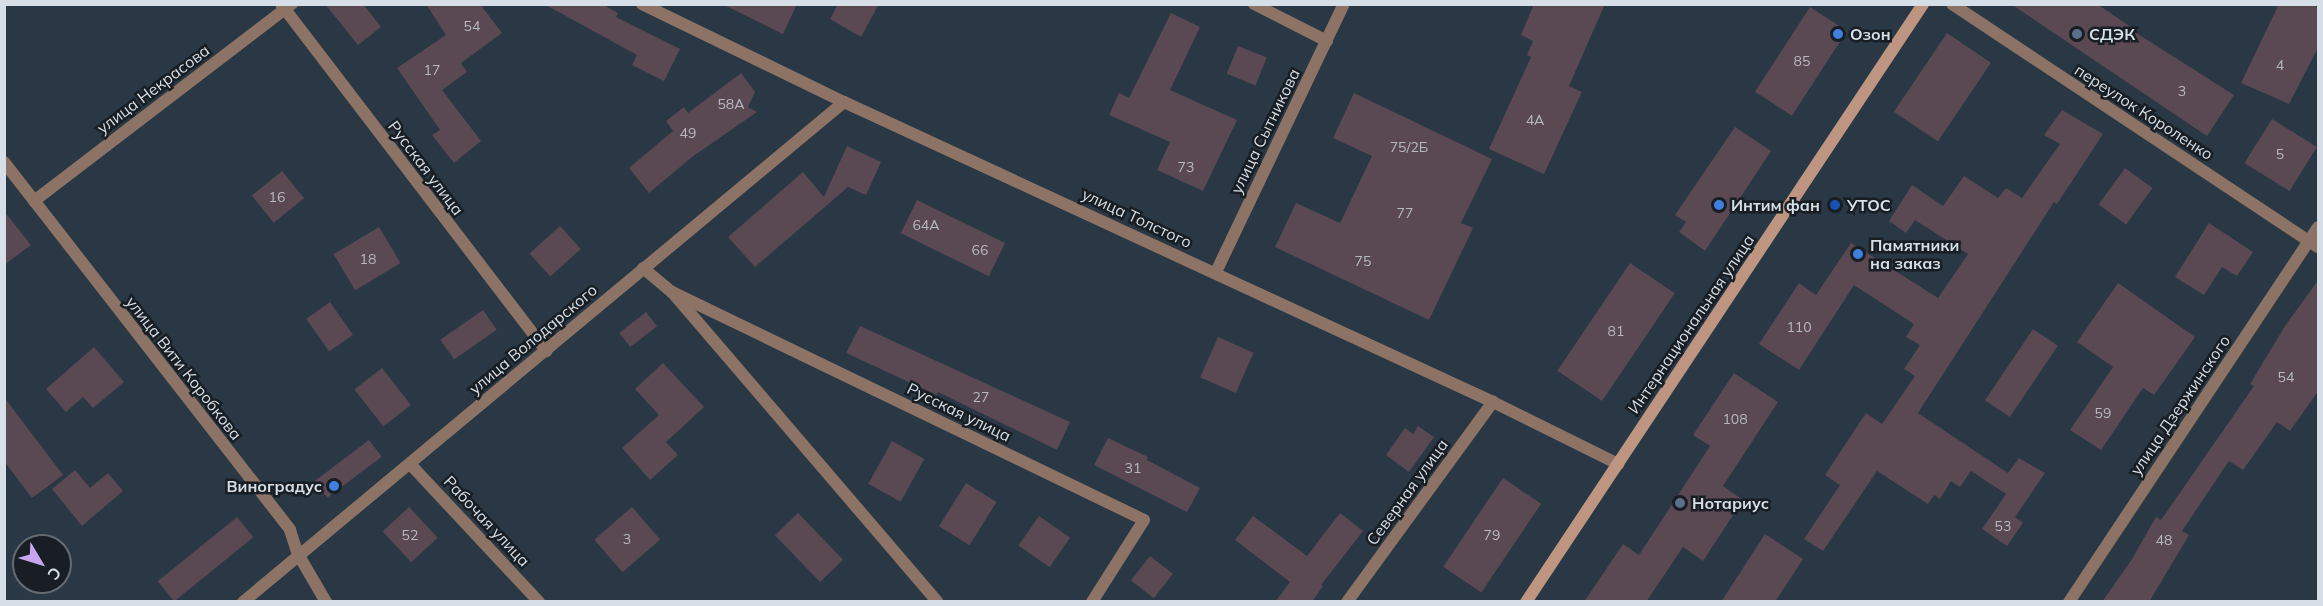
<!DOCTYPE html>
<meta charset="utf-8">
<style>
body{margin:0}
#map{position:relative;width:2323px;height:606px;overflow:hidden;background:#293844;font-family:Mulish,sans-serif}
div>[style]{position:absolute}
.building>*{inset:0;background:#5a4853;transform-origin:0 0}
.street>*{height:12px;margin:-6px;padding:0 6px;transform-origin:6px;border-radius:6px;background:#8d7366}
.secondary>*{height:12px;margin:-6px;padding:0 6px;transform-origin:6px;border-radius:6px;background:#bd9580}
.dots>*{width:16px;height:16px;translate:-50% -50%;box-sizing:border-box;border:3px solid #181e24;border-radius:50%}
span{translate:-50% -50%;white-space:nowrap;text-align:center;line-height:1.15;-webkit-text-stroke:5px #181e24;paint-order:stroke}
.number-label{font-size:14px;color:#b7b9c2}
.number-label span{-webkit-text-stroke-width:0}
.poi-label{font-size:16px;color:#d6dfe7;font-weight:700}
.left{translate:0 -50%;text-align:left}
.right{translate:-100% -50%;text-align:right}
.street-label{font-size:16px;color:#d6dfe7}
.frame{position:absolute;inset:0;border:6px solid #d6dfe7;pointer-events:none}
.north{position:absolute;left:12px;top:534px;width:60px;height:60px;box-sizing:border-box;background:#181e24;border:2px solid #646b72;border-radius:50%;rotate:128deg;font-size:16px;font-weight:700;line-height:24px;text-align:center;color:#d6dfe7}
.north::after{content:'';display:block;margin:auto;width:21px;height:27px;background:#c7a6ef;clip-path:polygon(50% 0,100% 100%,50% 72%,0 100%)}
</style>
<div id="map">
<div class="building">
<i style="clip-path:polygon(325px 4px,363px 4px,381px 27px,358px 45px)"></i>
<i style="clip-path:polygon(426px 4px,480px 4px,502px 33px,461px 63px,467px 72px,442px 90px,481px 141px,454px 163px,432px 135px,440px 130px,397px 68px,446px 35px)"></i>
<i style="clip-path:polygon(544px 4px,602px 4px,618px 13px,616px 17px,680px 49px,664px 81px,632px 65px,637px 55px)"></i>
<i style="clip-path:polygon(722px 4px,797px 4px,783px 34px)"></i>
<i style="clip-path:polygon(838px 4px,879px 4px,861px 37px,830px 19px)"></i>
<i style="clip-path:polygon(1534px 4px,1605px 4px,1569px 86px,1582px 92px,1544px 174px,1489px 149px,1531px 57px,1527px 55px,1533px 41px,1521px 35px)"></i>
<i style="clip-path:polygon(2011px 4px,2097px 4px,2131px 27px,2130px 29px,2234px 95px,2207px 136px)"></i>
<i style="clip-path:polygon(2279px 4px,2310px 4px,2319px 8px,2319px 46px,2289px 104px,2241px 83px)"></i>
<i style="left:1810px;top:7px;width:44px;height:101px;rotate:33deg"></i>
<i style="clip-path:polygon(1171px 13px,1200px 27px,1170px 90px,1237px 120px,1203px 191px,1157px 170px,1170px 142px,1109px 115px,1119px 93px,1129px 98px)"></i>
<i style="left:1947px;top:33px;width:53px;height:95px;rotate:34deg"></i>
<i style="left:1238px;top:46px;width:31px;height:30px;rotate:22deg"></i>
<i style="clip-path:polygon(741px 73px,755px 92px,748px 107px,757px 112px,692px 157px,649px 193px,629px 168px,673px 131px,666px 121px,684px 107px,688px 113px)"></i>
<i style="clip-path:polygon(1354px 93px,1492px 159px,1461px 223px,1473px 228px,1429px 320px,1275px 247px,1296px 203px,1340px 223px,1372px 156px,1333px 138px)"></i>
<i style="clip-path:polygon(2062px 110px,2103px 134px,2057px 204px,2054px 202px,1918px 413px,2008px 473px,2019px 458px,2045px 473px,2015px 517px,2023px 523px,2007px 546px,1982px 529px,2006px 494px,1971px 471px,1960px 487px,1951px 481px,1940px 499px,1934px 495px,1928px 504px,1877px 471px,1823px 551px,1804px 539px,1840px 485px,1825px 475px,1866px 413px,1882px 424px,1915px 376px,1904px 369px,1920px 345px,1906px 337px,1914px 324px,1854px 285px,1799px 370px,1759px 344px,1799px 283px,1816px 295px,1851px 243px,1938px 298px,1968px 254px,1915px 220px,1906px 233px,1889px 221px,1912px 185px,1943px 206px,1964px 176px,1998px 198px,2006px 188px,2022px 198px,2060px 144px,2044px 135px)"></i>
<i style="left:2272px;top:119px;width:53px;height:52px;rotate:32deg"></i>
<i style="clip-path:polygon(1735px 127px,1771px 151px,1705px 251px,1679px 232px,1686px 222px,1675px 215px)"></i>
<i style="clip-path:polygon(847px 146px,881px 162px,866px 195px,848px 187px,755px 267px,728px 237px,803px 172px,824px 197px)"></i>
<i style="left:2125px;top:168px;width:34px;height:45px;rotate:36deg"></i>
<i style="left:282px;top:171px;width:35px;height:39px;rotate:51deg"></i>
<i style="left:917px;top:200px;width:98px;height:37px;rotate:26deg"></i>
<i style="clip-path:polygon(4px 211px,31px 245px,4px 265px)"></i>
<i style="clip-path:polygon(2209px 223px,2253px 252px,2237px 276px,2222px 267px,2204px 295px,2175px 277px)"></i>
<i style="left:560px;top:226px;width:31px;height:41px;rotate:48deg"></i>
<i style="left:379px;top:227px;width:42px;height:53px;rotate:59deg"></i>
<i style="left:1630px;top:263px;width:54px;height:130px;rotate:34deg"></i>
<i style="clip-path:polygon(2319px 279px,2319px 390px,2290px 431px,2277px 422px,2243px 470px,2229px 461px,2182px 531px,2189px 535px,2149px 602px,2102px 602px,2132px 559px,2156px 517px,2161px 520px,2254px 386px,2250px 384px,2285px 326px)"></i>
<i style="clip-path:polygon(2118px 283px,2195px 337px,2154px 395px,2143px 388px,2101px 450px,2070px 430px,2113px 367px,2077px 342px)"></i>
<i style="left:330px;top:302px;width:40px;height:29px;rotate:55deg"></i>
<i style="left:483px;top:310px;width:24px;height:52px;rotate:55deg"></i>
<i style="left:646px;top:312px;width:18px;height:34px;rotate:52deg"></i>
<i style="clip-path:polygon(860px 326px,1070px 422px,1057px 450px,938px 392px,937px 395px,846px 353px)"></i>
<i style="left:2033px;top:329px;width:30px;height:86px;rotate:34deg"></i>
<i style="left:1218px;top:337px;width:39px;height:44px;rotate:24deg"></i>
<i style="clip-path:polygon(94px 347px,124px 382px,93px 408px,83px 397px,66px 412px,46px 389px)"></i>
<i style="clip-path:polygon(663px 363px,704px 407px,666px 442px,678px 455px,650px 480px,622px 448px,659px 415px,635px 389px)"></i>
<i style="left:382px;top:368px;width:47px;height:35px;rotate:52deg"></i>
<i style="clip-path:polygon(1734px 373px,1778px 402px,1723px 486px,1743px 500px,1703px 561px,1683px 547px,1646px 602px,1584px 602px,1623px 544px,1639px 555px,1710px 446px,1693px 435px)"></i>
<i style="clip-path:polygon(4px 397px,63px 475px,32px 498px,4px 461px)"></i>
<i style="clip-path:polygon(1418px 426px,1434px 437px,1409px 472px,1386px 455px,1405px 428px,1413px 434px)"></i>
<i style="clip-path:polygon(1108px 438px,1148px 457px,1147px 460px,1200px 488px,1187px 512px,1094px 465px)"></i>
<i style="left:369px;top:440px;width:21px;height:68px;rotate:53deg"></i>
<i style="left:892px;top:441px;width:37px;height:49px;rotate:29deg"></i>
<i style="clip-path:polygon(75px 470px,90px 488px,108px 473px,123px 491px,82px 526px,52px 489px)"></i>
<i style="left:1503px;top:478px;width:46px;height:107px;rotate:34deg"></i>
<i style="left:966px;top:483px;width:36px;height:51px;rotate:32deg"></i>
<i style="left:409px;top:507px;width:42px;height:36px;rotate:47deg"></i>
<i style="left:632px;top:507px;width:43px;height:50px;rotate:49deg"></i>
<i style="left:798px;top:513px;width:65px;height:32px;rotate:46deg"></i>
<i style="clip-path:polygon(1340px 513px,1363px 531px,1321px 585px,1323px 586px,1312px 602px,1275px 602px,1290px 582px,1235px 540px,1253px 516px,1307px 556px)"></i>
<i style="left:1039px;top:516px;width:38px;height:36px;rotate:35deg"></i>
<i style="left:237px;top:517px;width:26px;height:102px;rotate:51deg"></i>
<i style="clip-path:polygon(1765px 534px,1803px 559px,1775px 602px,1721px 602px)"></i>
<i style="left:1150px;top:556px;width:29px;height:31px;rotate:38deg"></i>
</div>
<div class="street">
<i style="left:281px;top:4px;width:437px;rotate:52.6deg"></i>
<i style="left:642px;top:4px;width:225px;rotate:25.9deg"></i>
<i style="left:844px;top:102px;width:715px;rotate:24.81deg"></i>
<i style="left:1493px;top:402px;width:140px;rotate:26.4deg"></i>
<i style="left:1254px;top:4px;width:82px;rotate:26.9deg"></i>
<i style="left:1952px;top:4px;width:439px;rotate:33.6deg"></i>
<i style="left:4px;top:162px;width:466px;rotate:52.1deg"></i>
<i style="left:290px;top:530px;width:25px;rotate:72deg"></i>
<i style="left:298px;top:554px;width:56px;rotate:59.7deg"></i>
<i style="left:34px;top:201px;width:325px;rotate:-37.4deg"></i>
<i style="left:643px;top:268px;width:38px;rotate:40deg"></i>
<i style="left:672px;top:292px;width:408px;rotate:49.4deg"></i>
<i style="left:1216px;top:272px;width:297px;rotate:-64.5deg"></i>
<i style="left:672px;top:292px;width:524px;rotate:25.78deg"></i>
<i style="left:1144px;top:520px;width:97px;rotate:122.4deg"></i>
<i style="left:410px;top:464px;width:189px;rotate:46.9deg"></i>
<i style="left:243px;top:602px;width:782px;rotate:-39.76deg"></i>
<i style="left:1347px;top:602px;width:248px;rotate:-53.9deg"></i>
<i style="left:2069px;top:602px;width:450px;rotate:-56.4deg"></i>
</div>
<div class="secondary">
<i style="left:1526px;top:602px;width:718px;rotate:-56.42deg"></i>
</div>
<div class="dots">
<i style="left:1838px;top:34px;background:#3f7fe0"></i>
<i style="left:2077px;top:34px;background:#5c6f8a"></i>
<i style="left:1719px;top:205px;background:#3f7fe0"></i>
<i style="left:1835px;top:205px;background:#1a4fb4"></i>
<i style="left:1858px;top:254px;background:#3f7fe0"></i>
<i style="left:334px;top:486px;background:#3f7fe0"></i>
<i style="left:1680px;top:503px;background:#5c6f8a"></i>
</div>
<div class="number-label">
<span style="left:472px;top:26px">54</span>
<span style="left:1802px;top:61px">85</span>
<span style="left:2280px;top:65px">4</span>
<span style="left:432px;top:70px">17</span>
<span style="left:2182px;top:91px">3</span>
<span style="left:731px;top:104px">58А</span>
<span style="left:1535px;top:120px">4А</span>
<span style="left:688px;top:133px">49</span>
<span style="left:1409px;top:147px">75/2Б</span>
<span style="left:2280px;top:154px">5</span>
<span style="left:1186px;top:167px">73</span>
<span style="left:277px;top:197px">16</span>
<span style="left:1405px;top:213px">77</span>
<span style="left:926px;top:225px">64А</span>
<span style="left:980px;top:250px">66</span>
<span style="left:368px;top:259px">18</span>
<span style="left:1363px;top:261px">75</span>
<span style="left:1799px;top:327px">110</span>
<span style="left:1616px;top:331px">81</span>
<span style="left:2286px;top:377px">54</span>
<span style="left:981px;top:397px">27</span>
<span style="left:2103px;top:413px">59</span>
<span style="left:1735px;top:419px">108</span>
<span style="left:1133px;top:468px">31</span>
<span style="left:2003px;top:526px">53</span>
<span style="left:410px;top:535px">52</span>
<span style="left:1492px;top:535px">79</span>
<span style="left:627px;top:539px">3</span>
<span style="left:2164px;top:540px">48</span>
</div>
<div class="poi-label">
<span class="left" style="left:1850px;top:34px">Озон</span>
<span class="left" style="left:2089px;top:34px">СДЭК</span>
<span class="left" style="left:1731px;top:205px">Интим фан</span>
<span class="left" style="left:1847px;top:205px">УТОС</span>
<span class="left" style="left:1870px;top:254px">Памятники<br>на заказ</span>
<span class="right" style="left:322px;top:486px">Виноградус</span>
<span class="left" style="left:1692px;top:503px">Нотариус</span>
</div>
<div class="street-label">
<span style="left:153px;top:89px;rotate:-37deg">улица Некрасова</span>
<span style="left:2144px;top:112px;rotate:33deg">переулок Короленко</span>
<span style="left:1265px;top:131px;rotate:-64deg">улица Сытникова</span>
<span style="left:426px;top:168px;rotate:53deg">Русская улица</span>
<span style="left:1137px;top:218px;rotate:25deg">улица Толстого</span>
<span style="left:1691px;top:324px;rotate:-56deg">Интернациональная улица</span>
<span style="left:533px;top:339px;rotate:-40deg">улица Володарского</span>
<span style="left:184px;top:368px;rotate:52deg">улица Вити Коробкова</span>
<span style="left:2180px;top:405px;rotate:-56deg">улица Дзержинского</span>
<span style="left:959px;top:412px;rotate:26deg">Русская улица</span>
<span style="left:1407px;top:492px;rotate:-54deg">Северная улица</span>
<span style="left:487px;top:521px;rotate:47deg">Рабочая улица</span>
</div>
<div class="frame"></div>
<div class="north">С</div>
</div>
